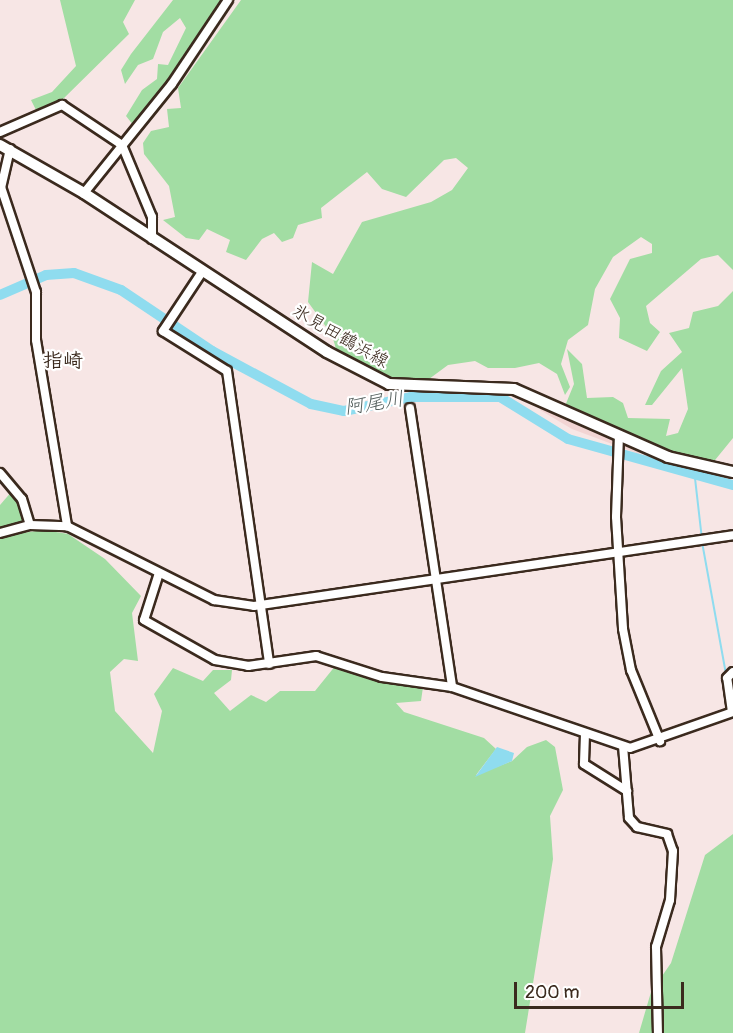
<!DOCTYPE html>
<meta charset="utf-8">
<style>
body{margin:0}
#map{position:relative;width:733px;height:1033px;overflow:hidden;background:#f7e6e5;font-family:Pangolin,"Klee One",sans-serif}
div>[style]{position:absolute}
.built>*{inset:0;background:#f2d4d3}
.green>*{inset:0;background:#a2dda3}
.water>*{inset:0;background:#8fdcef}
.stream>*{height:1.5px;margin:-0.75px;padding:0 0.75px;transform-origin:0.75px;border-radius:0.75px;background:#8fdcef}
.river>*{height:10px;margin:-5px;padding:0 5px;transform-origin:5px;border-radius:5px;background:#8fdcef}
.roads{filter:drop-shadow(2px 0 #3b2a1e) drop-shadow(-2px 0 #3b2a1e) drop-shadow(0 2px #3b2a1e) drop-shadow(0 -2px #3b2a1e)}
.minor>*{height:8px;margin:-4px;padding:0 4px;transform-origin:4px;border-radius:4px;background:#fff}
.major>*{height:10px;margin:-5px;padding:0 5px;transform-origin:5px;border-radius:5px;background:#fff}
span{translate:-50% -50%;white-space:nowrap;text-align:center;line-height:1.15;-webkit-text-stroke:4.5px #fff;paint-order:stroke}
.street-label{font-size:18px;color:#3b2a1e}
.neighbourhood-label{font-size:20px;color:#3b2a1e;font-weight:700}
.water-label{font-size:20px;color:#545f5d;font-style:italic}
.scale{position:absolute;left:514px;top:982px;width:170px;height:27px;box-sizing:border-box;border:3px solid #3b2a1e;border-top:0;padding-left:8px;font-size:18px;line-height:21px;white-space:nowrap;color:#3b2a1e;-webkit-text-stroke:4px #fff;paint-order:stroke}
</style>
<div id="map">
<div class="built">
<i style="clip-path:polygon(541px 404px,642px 449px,639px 454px,572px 429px,540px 410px)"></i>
</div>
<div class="green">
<i style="clip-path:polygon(60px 0,135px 0,123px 22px,129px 34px,60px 102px,36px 110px,31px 100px,52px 92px,76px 66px)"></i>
<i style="clip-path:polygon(223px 0,207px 29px,134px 126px,126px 116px,142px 90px,157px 79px,158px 64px,168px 65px,186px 28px,180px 18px,163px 32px,153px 59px,138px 65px,125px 84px,121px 70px,131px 54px,173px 0)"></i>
<i style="clip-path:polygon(241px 0,733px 0,733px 270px,718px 255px,701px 259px,646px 306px,650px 323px,660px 332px,647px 351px,619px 338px,620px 318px,610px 299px,630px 259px,652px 253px,652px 244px,641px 237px,613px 257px,595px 289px,588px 325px,568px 340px,561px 364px,570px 387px,565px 395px,557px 374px,539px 363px,515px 368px,488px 368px,475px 361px,448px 365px,425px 382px,380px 376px,338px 356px,332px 335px,308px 302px,312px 262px,333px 274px,362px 222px,431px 202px,452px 190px,468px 168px,456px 158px,444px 160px,406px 197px,382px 189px,367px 172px,321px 208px,322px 218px,298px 225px,293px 238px,282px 242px,274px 233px,262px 239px,246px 260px,226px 252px,230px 240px,207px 229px,199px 240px,186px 238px,163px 220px,175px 217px,169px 186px,144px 154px,143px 143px,151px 131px,169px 127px,167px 109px,181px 108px,178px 88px)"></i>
<i style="clip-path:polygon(733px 291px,733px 438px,711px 465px,636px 439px,565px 406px,574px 384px,567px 349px,582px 364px,587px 398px,613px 397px,623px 403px,628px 418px,670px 419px,666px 436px,678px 433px,688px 409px,682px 368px,652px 405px,645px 405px,661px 371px,682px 352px,669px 333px,689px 328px,693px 312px,718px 306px)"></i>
<i style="clip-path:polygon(13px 490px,25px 523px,0 530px,0 505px)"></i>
<i style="clip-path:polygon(44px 530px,68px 534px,105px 559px,141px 596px,132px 613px,138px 661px,124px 659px,110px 672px,115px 711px,153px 753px,162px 711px,154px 694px,173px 668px,203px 681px,213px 670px,232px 670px,231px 680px,214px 693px,230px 711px,251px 695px,266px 702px,280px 691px,315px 691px,336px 665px,376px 680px,423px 687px,421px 701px,396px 703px,404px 712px,484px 738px,496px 749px,476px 775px,512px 761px,527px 747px,546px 740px,555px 747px,563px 790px,550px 816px,553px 859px,525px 1033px,0 1033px,0 536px)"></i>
<i style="clip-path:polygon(733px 834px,733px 1033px,639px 1033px,651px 992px,671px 963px,705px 855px)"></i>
</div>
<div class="water">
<i style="clip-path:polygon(497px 747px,514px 753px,512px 761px,475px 777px)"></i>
</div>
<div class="stream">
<i style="left:695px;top:474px;width:61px;rotate:83.5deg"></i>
<i style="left:703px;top:545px;width:129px;rotate:79.7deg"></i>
</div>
<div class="river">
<i style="left:0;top:295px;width:50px;rotate:-23.5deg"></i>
<i style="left:46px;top:275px;width:28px;rotate:-4deg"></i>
<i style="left:74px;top:273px;width:50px;rotate:19.9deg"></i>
<i style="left:121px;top:290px;width:110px;rotate:33.8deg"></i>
<i style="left:212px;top:351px;width:112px;rotate:28.2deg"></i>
<i style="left:311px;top:404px;width:34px;rotate:12deg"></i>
<i style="left:344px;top:411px;width:68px;rotate:-11.8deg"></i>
<i style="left:411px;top:397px;width:89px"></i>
<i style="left:500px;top:397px;width:80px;rotate:31.7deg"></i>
<i style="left:568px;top:439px;width:171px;rotate:15.6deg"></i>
</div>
<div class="roads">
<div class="minor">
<i style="left:0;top:132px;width:68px;rotate:-23.5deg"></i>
<i style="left:62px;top:105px;width:72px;rotate:33.7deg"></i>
<i style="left:122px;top:145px;width:78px;rotate:67.4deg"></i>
<i style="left:152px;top:217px;width:22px;rotate:90deg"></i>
<i style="left:10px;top:149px;width:39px;rotate:103deg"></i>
<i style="left:1px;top:187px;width:111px;rotate:71.6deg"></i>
<i style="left:36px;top:292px;width:48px;rotate:90deg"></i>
<i style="left:36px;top:340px;width:189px;rotate:80.5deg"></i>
<i style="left:84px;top:193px;width:140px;rotate:-51.1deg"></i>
<i style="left:172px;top:84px;width:101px;rotate:-56.3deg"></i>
<i style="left:202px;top:272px;width:71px;rotate:123.5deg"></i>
<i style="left:163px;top:331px;width:75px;rotate:32deg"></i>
<i style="left:227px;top:371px;width:296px;rotate:81.8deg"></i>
<i style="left:410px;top:408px;width:282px;rotate:81.4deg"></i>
<i style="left:619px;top:435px;width:82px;rotate:92.1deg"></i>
<i style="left:616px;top:517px;width:112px;rotate:86.4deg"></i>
<i style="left:623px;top:629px;width:42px;rotate:79deg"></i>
<i style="left:631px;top:670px;width:77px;rotate:67.8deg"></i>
<i style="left:0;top:473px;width:34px;rotate:50deg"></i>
<i style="left:22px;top:499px;width:27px;rotate:73deg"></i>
<i style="left:0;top:533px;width:31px;rotate:-15deg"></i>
<i style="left:30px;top:525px;width:37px;rotate:2deg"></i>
<i style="left:67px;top:526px;width:165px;rotate:26.7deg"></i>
<i style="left:214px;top:600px;width:40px;rotate:8.5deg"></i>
<i style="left:254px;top:606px;width:484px;rotate:-8.4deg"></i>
<i style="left:159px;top:573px;width:49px;rotate:107.7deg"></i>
<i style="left:144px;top:620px;width:81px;rotate:29.4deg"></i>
<i style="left:215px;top:660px;width:34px;rotate:10deg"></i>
<i style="left:248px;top:666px;width:69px;rotate:-8.4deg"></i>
<i style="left:316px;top:656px;width:69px;rotate:17.7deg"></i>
<i style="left:382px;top:677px;width:71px;rotate:8.1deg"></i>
<i style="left:452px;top:687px;width:188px;rotate:18.9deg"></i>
<i style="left:630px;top:748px;width:109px;rotate:-19.3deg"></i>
<i style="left:732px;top:712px;width:34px;rotate:-98deg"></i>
<i style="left:727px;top:678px;width:8px;rotate:-45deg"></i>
<i style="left:585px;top:734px;width:30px;rotate:92deg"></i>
<i style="left:584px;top:764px;width:51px;rotate:32.1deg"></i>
<i style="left:623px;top:746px;width:72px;rotate:85.2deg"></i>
<i style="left:629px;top:818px;width:12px;rotate:48deg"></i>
<i style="left:637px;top:827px;width:31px;rotate:13deg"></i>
<i style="left:667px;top:834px;width:18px;rotate:71deg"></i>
<i style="left:673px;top:851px;width:49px;rotate:93.5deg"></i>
<i style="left:670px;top:900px;width:49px;rotate:106.6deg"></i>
<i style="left:656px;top:947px;width:86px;rotate:88.7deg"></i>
</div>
<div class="major">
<i style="left:0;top:145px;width:97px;rotate:29.7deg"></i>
<i style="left:84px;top:193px;width:290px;rotate:33.2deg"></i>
<i style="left:327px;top:352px;width:70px;rotate:27.3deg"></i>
<i style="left:389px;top:384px;width:125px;rotate:2.3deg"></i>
<i style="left:514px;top:389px;width:168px;rotate:23.8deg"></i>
<i style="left:668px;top:457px;width:67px;rotate:13deg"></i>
</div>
</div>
<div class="street-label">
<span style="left:340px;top:337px;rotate:30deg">氷見田鶴浜線</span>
</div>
<div class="neighbourhood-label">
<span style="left:63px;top:360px">指崎</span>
</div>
<div class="water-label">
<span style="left:374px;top:403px;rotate:-9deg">阿尾川</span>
</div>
<div class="scale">200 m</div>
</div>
